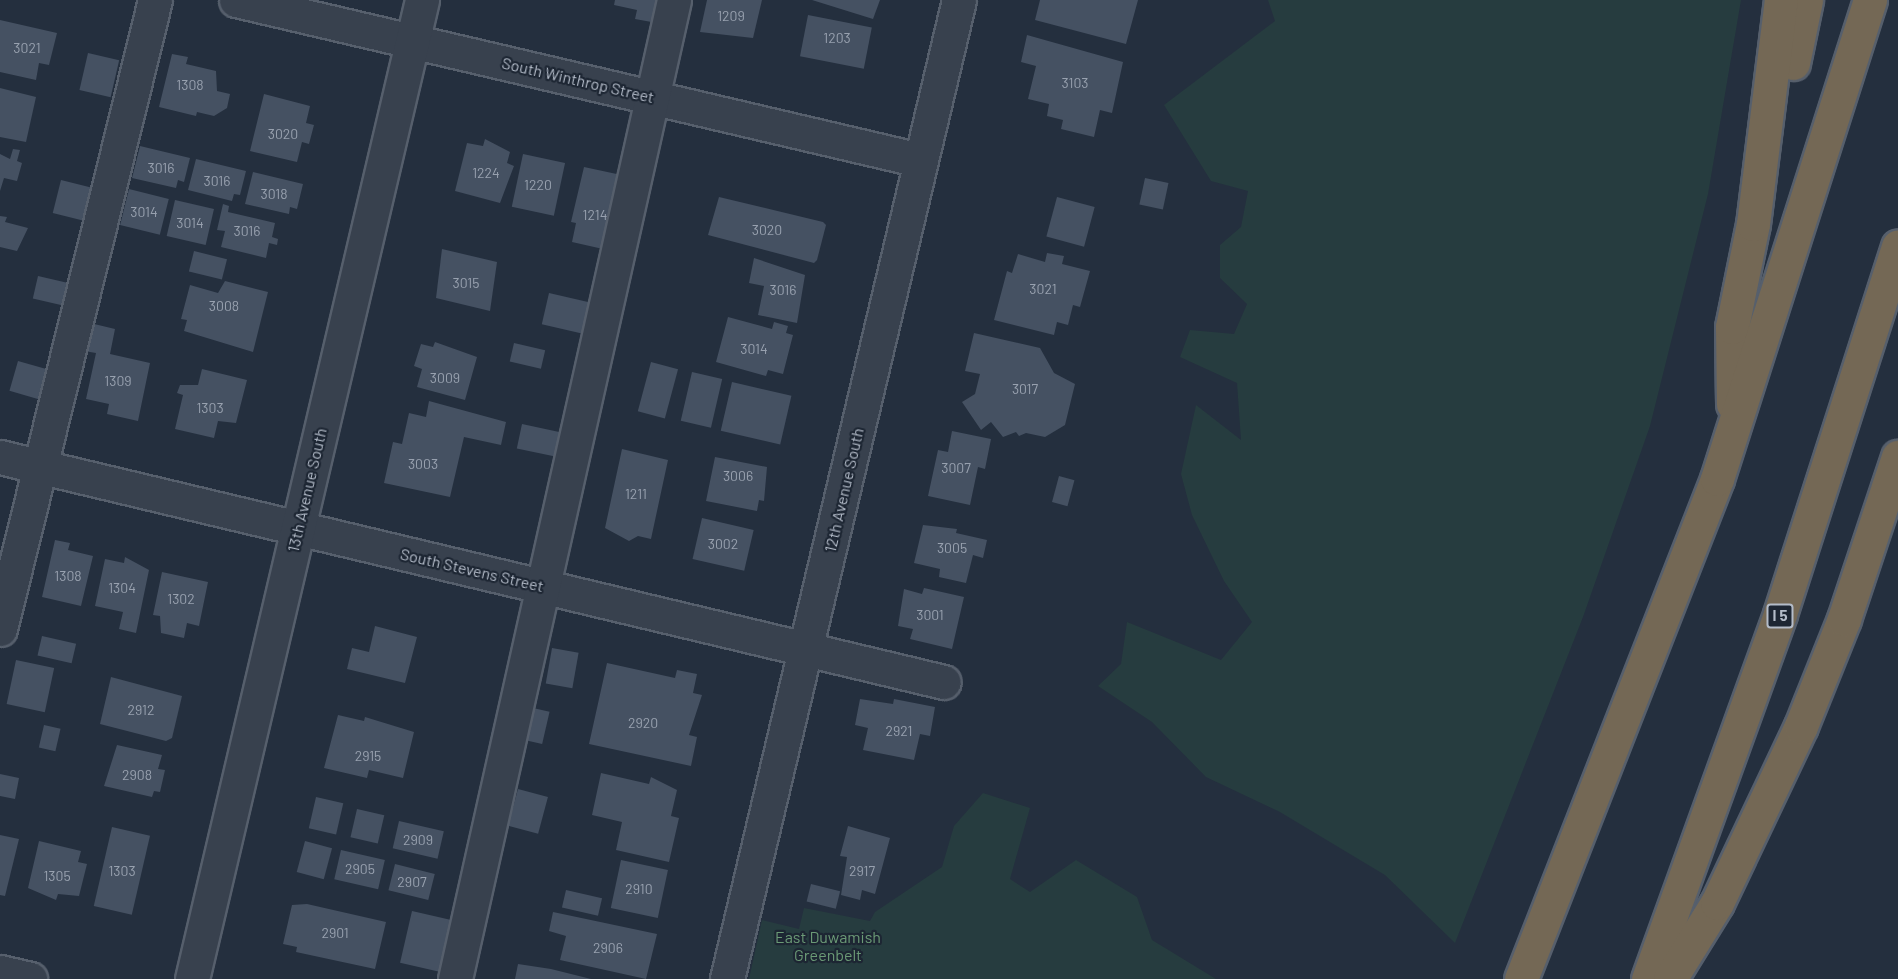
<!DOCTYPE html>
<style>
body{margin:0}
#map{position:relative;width:1898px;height:979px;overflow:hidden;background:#242f3e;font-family:Barlow,sans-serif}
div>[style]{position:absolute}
.green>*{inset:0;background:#263c3f}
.building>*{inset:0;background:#455162;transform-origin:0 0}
.roads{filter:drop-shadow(2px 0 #565f6c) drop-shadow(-2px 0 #565f6c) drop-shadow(0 2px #565f6c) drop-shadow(0 -2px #565f6c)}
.minor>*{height:33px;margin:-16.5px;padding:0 16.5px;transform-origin:16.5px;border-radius:16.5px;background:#38414e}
.highway>*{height:33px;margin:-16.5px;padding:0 16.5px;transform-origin:16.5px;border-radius:16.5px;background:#746855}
span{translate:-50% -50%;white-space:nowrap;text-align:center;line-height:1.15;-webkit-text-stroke:4.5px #1d2633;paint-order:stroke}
.number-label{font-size:14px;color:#98a1af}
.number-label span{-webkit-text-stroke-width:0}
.shield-label span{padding:2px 4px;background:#1d2633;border:2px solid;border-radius:4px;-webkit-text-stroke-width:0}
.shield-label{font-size:15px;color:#b4bcc9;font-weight:700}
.street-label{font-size:16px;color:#b4bcc9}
.park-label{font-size:16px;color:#6b9a76}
</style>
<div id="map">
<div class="green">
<i style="clip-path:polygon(1268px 0,1741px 0,1708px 194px,1650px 426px,1583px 617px,1455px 943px,1385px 875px,1280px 812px,1206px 777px,1152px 722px,1098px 686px,1121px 664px,1127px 622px,1221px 660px,1252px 622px,1224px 581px,1192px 515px,1181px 474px,1196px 405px,1241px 440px,1237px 383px,1180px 357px,1190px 330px,1234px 334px,1247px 304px,1220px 278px,1220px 245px,1241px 227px,1248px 191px,1211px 181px,1164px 105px,1275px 21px)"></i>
<i style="clip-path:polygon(983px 793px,1030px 808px,1010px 879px,1030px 892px,1076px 860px,1137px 897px,1152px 940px,1216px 979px,749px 979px,762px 920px,799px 929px,804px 908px,870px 921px,875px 912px,942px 867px,954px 826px)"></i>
</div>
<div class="building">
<i style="clip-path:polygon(615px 0,662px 0,657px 23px,635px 19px,637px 10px,614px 5px)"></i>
<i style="clip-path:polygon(707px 0,762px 0,753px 38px,700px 32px)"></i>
<i style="clip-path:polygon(812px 0,880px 0,873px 19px)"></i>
<i style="clip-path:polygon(1040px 0,1138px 0,1126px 44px,1035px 20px)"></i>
<i style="left:808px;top:15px;width:65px;height:42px;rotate:11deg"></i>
<i style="clip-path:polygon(0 20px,57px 33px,49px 65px,39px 63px,36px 80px,0 72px)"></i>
<i style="clip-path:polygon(1027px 35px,1123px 62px,1112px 113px,1100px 110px,1094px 137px,1061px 129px,1063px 120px,1047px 116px,1049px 104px,1028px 99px,1036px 66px,1021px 62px)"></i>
<i style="left:88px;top:53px;width:32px;height:38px;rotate:13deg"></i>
<i style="clip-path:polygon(172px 54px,188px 57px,186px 64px,216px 71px,217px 91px,230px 94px,227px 108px,214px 116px,197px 112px,196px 116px,159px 107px)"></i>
<i style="clip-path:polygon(0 88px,36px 97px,26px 142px,0 137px)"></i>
<i style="clip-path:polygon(264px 94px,310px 106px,306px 123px,314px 125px,309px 144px,302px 142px,297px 162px,250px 151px)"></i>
<i style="clip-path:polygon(485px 139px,510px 152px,507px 163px,514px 166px,500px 203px,455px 191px,467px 143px,483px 146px)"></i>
<i style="clip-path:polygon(140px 146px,190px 158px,184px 182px,178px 180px,176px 188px,132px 178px)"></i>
<i style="clip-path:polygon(13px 149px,20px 150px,17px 161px,22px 163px,17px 181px,4px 178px,0 191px,0 154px,10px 159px)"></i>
<i style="left:523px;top:154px;width:43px;height:54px;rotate:12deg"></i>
<i style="clip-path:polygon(196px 159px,246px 171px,240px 195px,234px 194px,232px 201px,188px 190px)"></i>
<i style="clip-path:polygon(584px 167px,626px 176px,603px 249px,572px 242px,576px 223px,571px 222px)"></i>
<i style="clip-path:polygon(253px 172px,303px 184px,297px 209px,290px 207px,289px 214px,245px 204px)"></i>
<i style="left:1145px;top:178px;width:24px;height:27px;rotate:12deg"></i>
<i style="left:61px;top:180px;width:33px;height:34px;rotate:14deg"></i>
<i style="left:129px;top:189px;width:41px;height:37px;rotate:14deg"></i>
<i style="clip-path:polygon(719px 197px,823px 222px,826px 225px,817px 260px,814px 263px,708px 235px)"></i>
<i style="left:1057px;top:197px;width:39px;height:41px;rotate:15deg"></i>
<i style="left:175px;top:200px;width:40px;height:37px;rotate:13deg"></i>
<i style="clip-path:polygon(223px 204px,229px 206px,228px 212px,275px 223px,272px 237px,278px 239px,277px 245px,269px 243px,266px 258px,221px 247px,225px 231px,217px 230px)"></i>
<i style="clip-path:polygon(0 216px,7px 217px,5px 222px,28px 228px,17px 251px,0 247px)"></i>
<i style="clip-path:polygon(442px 249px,497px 262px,490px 311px,436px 298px)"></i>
<i style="left:194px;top:251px;width:34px;height:21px;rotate:14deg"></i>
<i style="clip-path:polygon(1047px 253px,1064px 256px,1062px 264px,1090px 271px,1080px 307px,1073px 305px,1068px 325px,1057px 322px,1054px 335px,994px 320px,1007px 271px,1012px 273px,1018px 254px,1045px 262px)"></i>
<i style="clip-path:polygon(754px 258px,805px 275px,797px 323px,758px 315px,764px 286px,749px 283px)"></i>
<i style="left:38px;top:276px;width:31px;height:23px;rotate:13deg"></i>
<i style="clip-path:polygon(225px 281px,268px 292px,253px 352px,184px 331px,187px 320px,181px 319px,190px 285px,218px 293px)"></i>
<i style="left:549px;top:293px;width:50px;height:32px;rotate:13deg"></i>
<i style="clip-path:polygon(728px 317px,772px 329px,774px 322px,788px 326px,786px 333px,793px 335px,783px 374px,768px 370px,766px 376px,716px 362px)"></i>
<i style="clip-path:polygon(90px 323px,115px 329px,110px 354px,150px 363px,138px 421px,107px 414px,109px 404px,86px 399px,96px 353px,84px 351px)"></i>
<i style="clip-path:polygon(974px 333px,1040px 348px,1054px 373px,1075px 384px,1065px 425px,1045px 437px,1026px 433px,1019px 436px,1016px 432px,1003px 437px,991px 422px,981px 430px,962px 402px,975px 394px,980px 374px,965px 371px)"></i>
<i style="clip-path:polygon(435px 342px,477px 357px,465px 400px,417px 387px,422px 369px,414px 366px,421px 344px,433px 347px)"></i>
<i style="left:514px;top:343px;width:32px;height:19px;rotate:13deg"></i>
<i style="left:18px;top:361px;width:33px;height:31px;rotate:16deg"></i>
<i style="left:651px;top:362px;width:28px;height:51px;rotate:15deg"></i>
<i style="clip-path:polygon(202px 369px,247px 380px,236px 423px,218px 421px,214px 438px,175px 429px,183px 395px,177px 393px,180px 385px,198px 385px)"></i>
<i style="left:692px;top:372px;width:31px;height:50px;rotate:13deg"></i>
<i style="left:732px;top:382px;width:61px;height:50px;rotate:13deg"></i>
<i style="clip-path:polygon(429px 401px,506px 422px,501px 445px,464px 437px,450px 497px,384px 483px,393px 442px,402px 444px,409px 413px,426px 417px)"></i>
<i style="left:522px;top:424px;width:38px;height:25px;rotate:12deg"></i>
<i style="clip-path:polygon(952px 431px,991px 439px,985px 469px,978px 467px,970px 505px,928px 496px,938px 450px,948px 452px)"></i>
<i style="clip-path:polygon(622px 449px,668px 460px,651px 539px,638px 536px,629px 541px,605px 528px)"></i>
<i style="clip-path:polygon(715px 457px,767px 467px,764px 501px,759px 500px,757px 511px,706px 501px)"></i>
<i style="left:1059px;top:476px;width:16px;height:27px;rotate:15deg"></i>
<i style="left:702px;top:518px;width:53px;height:42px;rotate:13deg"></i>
<i style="clip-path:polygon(923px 525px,957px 529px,956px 533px,987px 540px,983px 558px,973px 555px,966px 583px,939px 577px,940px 569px,914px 563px)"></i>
<i style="clip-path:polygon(55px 540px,70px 543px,68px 550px,93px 556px,81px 606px,42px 597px)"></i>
<i style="clip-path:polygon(125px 557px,149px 570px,136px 633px,119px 629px,123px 612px,95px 606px,105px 559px,124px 563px)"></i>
<i style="clip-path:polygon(162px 572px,208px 582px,199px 626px,187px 623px,184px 638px,161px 633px,160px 616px,153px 615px)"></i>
<i style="clip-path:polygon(924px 588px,964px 597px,952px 649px,910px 639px,913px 629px,898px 626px,904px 589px,922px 594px)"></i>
<i style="clip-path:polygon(375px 626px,417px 637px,405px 683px,347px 669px,352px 648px,369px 652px)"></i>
<i style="left:42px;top:636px;width:35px;height:20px;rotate:13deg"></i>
<i style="left:552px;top:648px;width:27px;height:36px;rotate:10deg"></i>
<i style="left:16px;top:660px;width:39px;height:45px;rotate:12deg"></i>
<i style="clip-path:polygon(607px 663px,675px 678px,677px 670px,697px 674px,693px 693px,702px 695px,689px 735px,697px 737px,691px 766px,589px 744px)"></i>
<i style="clip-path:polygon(111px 677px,182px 696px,172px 738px,166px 741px,100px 724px)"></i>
<i style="clip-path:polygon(860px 699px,893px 704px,894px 699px,935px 707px,930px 736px,920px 734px,914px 760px,863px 750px,868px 728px,855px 725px)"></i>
<i style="left:533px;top:708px;width:17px;height:33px;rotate:13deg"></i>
<i style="clip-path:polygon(338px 715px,364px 721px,365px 717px,414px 732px,403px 778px,369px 770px,367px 778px,324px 768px)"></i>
<i style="left:44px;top:725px;width:17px;height:23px;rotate:13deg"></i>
<i style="clip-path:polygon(117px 745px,162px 755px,158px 769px,165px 770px,160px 792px,154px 791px,152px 797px,104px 786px)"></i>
<i style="clip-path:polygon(601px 773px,649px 784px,651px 777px,677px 790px,671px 816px,679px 818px,669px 862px,616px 850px,622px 822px,592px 815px)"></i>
<i style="clip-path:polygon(0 774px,19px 778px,15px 799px,0 796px)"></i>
<i style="left:518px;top:789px;width:31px;height:38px;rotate:15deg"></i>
<i style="left:316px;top:797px;width:28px;height:32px;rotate:13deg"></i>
<i style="left:357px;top:809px;width:28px;height:29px;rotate:13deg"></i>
<i style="left:399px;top:821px;width:46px;height:28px;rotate:13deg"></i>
<i style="clip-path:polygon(848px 826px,890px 838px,875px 894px,862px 890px,860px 900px,841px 895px,847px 857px,840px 856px)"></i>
<i style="left:112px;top:827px;width:39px;height:81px;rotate:13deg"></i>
<i style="clip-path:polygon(0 835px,19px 839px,5px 896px,0 895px)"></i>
<i style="clip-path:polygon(39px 841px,81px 851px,78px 862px,87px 864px,79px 896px,58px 894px,56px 900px,28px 888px)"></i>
<i style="left:305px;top:841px;width:28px;height:32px;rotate:15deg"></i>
<i style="left:341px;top:850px;width:45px;height:30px;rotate:13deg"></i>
<i style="left:621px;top:860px;width:48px;height:49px;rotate:12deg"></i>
<i style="left:395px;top:864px;width:41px;height:27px;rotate:14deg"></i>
<i style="left:811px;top:884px;width:30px;height:18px;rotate:14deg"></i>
<i style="left:566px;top:890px;width:37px;height:18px;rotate:13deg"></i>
<i style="clip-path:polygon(307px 904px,386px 922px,375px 969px,296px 952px,297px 947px,283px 944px,292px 905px)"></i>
<i style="left:412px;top:911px;width:47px;height:53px;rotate:13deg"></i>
<i style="clip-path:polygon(553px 912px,657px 934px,646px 979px,560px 960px,566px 936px,549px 931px)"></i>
<i style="clip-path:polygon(518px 964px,551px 969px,591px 979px,515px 979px)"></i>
</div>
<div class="roads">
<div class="minor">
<i style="left:236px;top:0;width:702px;rotate:13.17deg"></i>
<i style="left:0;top:457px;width:970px;rotate:13.41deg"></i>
<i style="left:0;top:629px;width:648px;rotate:-76.16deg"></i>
<i style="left:0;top:972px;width:31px;rotate:13deg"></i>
<i style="left:192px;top:979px;width:1006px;rotate:-76.78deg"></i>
<i style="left:455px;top:979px;width:1003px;rotate:-77.39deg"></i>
<i style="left:727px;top:979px;width:1006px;rotate:-76.67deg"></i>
</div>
<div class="highway">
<i style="left:1793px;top:63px;width:64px;rotate:-78.3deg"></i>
<i style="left:1733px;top:404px;width:77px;rotate:-90.7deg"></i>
<i style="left:1732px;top:327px;width:105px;rotate:-78.5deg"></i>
<i style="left:1753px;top:224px;width:226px;rotate:-82.9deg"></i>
<i style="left:1521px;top:979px;width:537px;rotate:-68.59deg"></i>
<i style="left:1717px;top:479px;width:503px;rotate:-72.29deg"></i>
<i style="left:1648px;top:979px;width:388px;rotate:-70.1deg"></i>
<i style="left:1780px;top:614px;width:386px;rotate:-72.2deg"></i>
<i style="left:1670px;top:979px;width:89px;rotate:-58.3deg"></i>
<i style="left:1717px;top:903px;width:196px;rotate:-64.6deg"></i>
<i style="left:1801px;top:726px;width:115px;rotate:-68.1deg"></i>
<i style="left:1844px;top:619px;width:171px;rotate:-71.6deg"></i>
</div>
</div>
<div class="number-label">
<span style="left:731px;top:16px">1209</span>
<span style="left:837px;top:38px">1203</span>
<span style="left:27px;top:48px">3021</span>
<span style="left:1075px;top:83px">3103</span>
<span style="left:190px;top:85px">1308</span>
<span style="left:283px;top:134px">3020</span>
<span style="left:161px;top:168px">3016</span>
<span style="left:486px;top:173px">1224</span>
<span style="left:217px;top:181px">3016</span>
<span style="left:538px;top:185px">1220</span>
<span style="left:274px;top:194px">3018</span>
<span style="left:144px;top:212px">3014</span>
<span style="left:595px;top:215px">1214</span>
<span style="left:190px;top:223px">3014</span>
<span style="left:767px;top:230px">3020</span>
<span style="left:247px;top:231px">3016</span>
<span style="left:466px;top:283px">3015</span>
<span style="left:1043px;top:289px">3021</span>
<span style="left:783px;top:290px">3016</span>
<span style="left:224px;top:306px">3008</span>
<span style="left:754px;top:349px">3014</span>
<span style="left:445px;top:378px">3009</span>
<span style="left:118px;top:381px">1309</span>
<span style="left:1025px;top:389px">3017</span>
<span style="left:210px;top:408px">1303</span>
<span style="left:423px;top:464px">3003</span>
<span style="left:956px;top:468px">3007</span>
<span style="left:738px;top:476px">3006</span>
<span style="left:636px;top:494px">1211</span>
<span style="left:723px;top:544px">3002</span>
<span style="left:952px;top:548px">3005</span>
<span style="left:68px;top:576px">1308</span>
<span style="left:122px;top:588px">1304</span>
<span style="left:181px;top:599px">1302</span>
<span style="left:930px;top:615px">3001</span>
<span style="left:141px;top:710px">2912</span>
<span style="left:643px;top:723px">2920</span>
<span style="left:899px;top:731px">2921</span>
<span style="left:368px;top:756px">2915</span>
<span style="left:137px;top:775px">2908</span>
<span style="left:418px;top:840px">2909</span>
<span style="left:360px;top:869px">2905</span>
<span style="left:122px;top:871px">1303</span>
<span style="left:862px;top:871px">2917</span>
<span style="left:57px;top:876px">1305</span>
<span style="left:412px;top:882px">2907</span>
<span style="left:639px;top:889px">2910</span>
<span style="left:335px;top:933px">2901</span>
<span style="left:608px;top:948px">2906</span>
</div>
<div class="shield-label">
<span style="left:1780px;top:616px">I 5</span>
</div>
<div class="street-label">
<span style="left:578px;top:80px;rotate:13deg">South Winthrop Street</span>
<span style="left:307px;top:490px;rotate:-77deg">13th Avenue South</span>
<span style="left:844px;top:490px;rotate:-77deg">12th Avenue South</span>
<span style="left:472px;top:570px;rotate:13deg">South Stevens Street</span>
</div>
<div class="park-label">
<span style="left:828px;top:946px">East Duwamish<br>Greenbelt</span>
</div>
</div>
